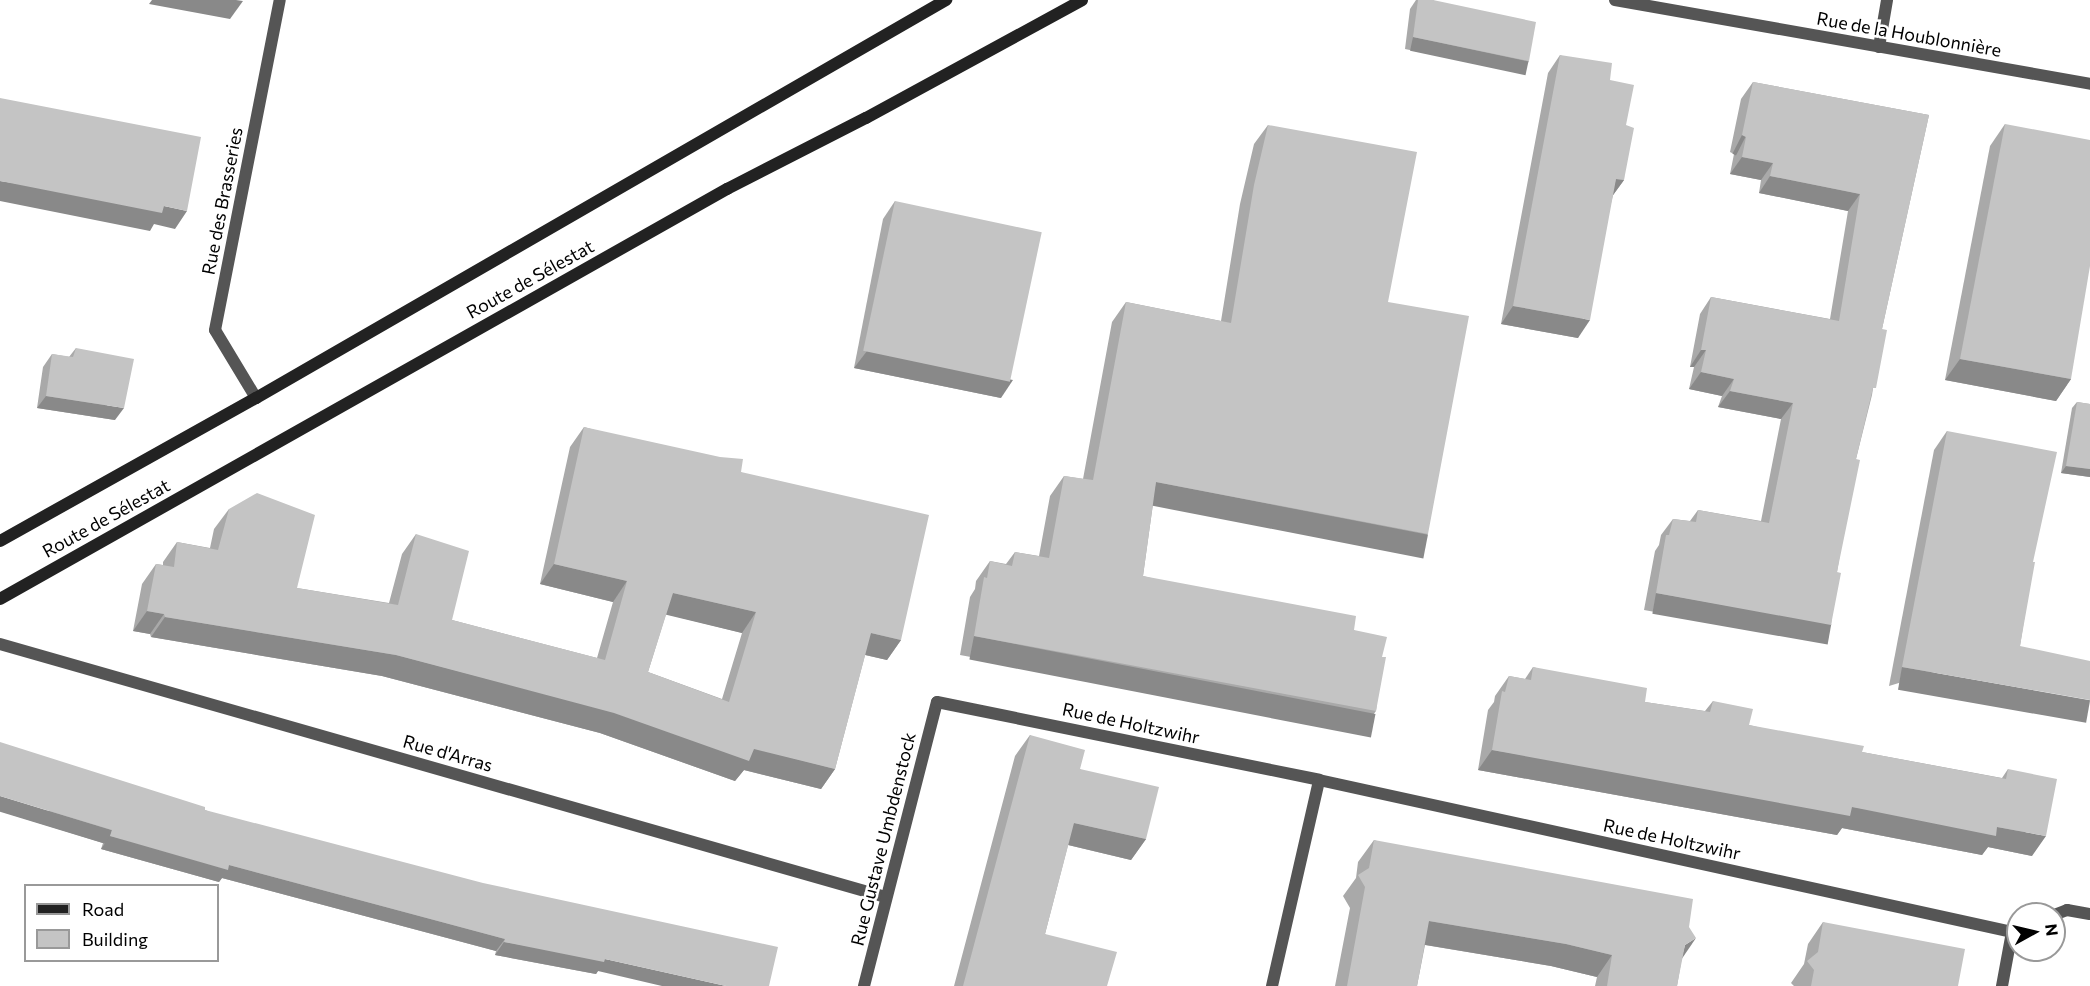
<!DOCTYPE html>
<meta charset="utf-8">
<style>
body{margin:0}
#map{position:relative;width:2090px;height:986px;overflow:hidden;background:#fff;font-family:Commissioner,sans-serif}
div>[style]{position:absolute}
.lane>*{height:12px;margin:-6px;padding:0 6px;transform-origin:6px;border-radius:6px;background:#555}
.street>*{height:12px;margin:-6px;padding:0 6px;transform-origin:6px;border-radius:6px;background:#555}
.secondary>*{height:12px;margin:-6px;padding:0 6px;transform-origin:6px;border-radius:6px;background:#222}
.wall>*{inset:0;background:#a9a9a9}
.shaded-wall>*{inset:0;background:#898989;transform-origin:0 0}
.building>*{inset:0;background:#c4c4c4;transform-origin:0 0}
span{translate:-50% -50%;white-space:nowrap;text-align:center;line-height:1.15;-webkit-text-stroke:5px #fff;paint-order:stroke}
.street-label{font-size:18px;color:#000}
.legend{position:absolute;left:24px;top:884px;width:195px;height:78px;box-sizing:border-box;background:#fff;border:2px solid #999;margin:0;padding:8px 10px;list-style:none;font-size:18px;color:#000}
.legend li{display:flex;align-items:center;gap:12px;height:30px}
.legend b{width:30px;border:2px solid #999}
.north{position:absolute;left:2006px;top:902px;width:60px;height:60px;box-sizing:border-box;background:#fff;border:2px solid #999;border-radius:50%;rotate:82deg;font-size:16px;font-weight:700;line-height:24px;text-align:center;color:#000}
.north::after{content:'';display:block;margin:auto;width:21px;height:27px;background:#000;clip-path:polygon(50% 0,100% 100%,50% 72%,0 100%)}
</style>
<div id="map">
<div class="lane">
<i style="left:1879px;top:47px;width:48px;rotate:-80.3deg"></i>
</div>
<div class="street">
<i style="left:1615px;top:0;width:482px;rotate:10deg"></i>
<i style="left:256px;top:398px;width:79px;rotate:-121.1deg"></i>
<i style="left:215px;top:330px;width:336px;rotate:-78.9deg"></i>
<i style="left:0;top:644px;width:921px;rotate:15.94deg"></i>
<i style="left:2054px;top:915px;width:14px;rotate:-21deg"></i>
<i style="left:2067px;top:910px;width:23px;rotate:10deg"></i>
<i style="left:864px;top:986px;width:293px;rotate:-75.6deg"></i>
<i style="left:937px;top:702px;width:390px;rotate:11.5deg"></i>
<i style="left:1319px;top:780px;width:709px;rotate:12.37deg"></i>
<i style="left:2012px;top:932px;width:7px;rotate:-27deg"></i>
<i style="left:1272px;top:986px;width:211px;rotate:-77.1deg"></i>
<i style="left:2002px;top:986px;width:55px;rotate:-79.5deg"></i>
</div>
<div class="secondary">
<i style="left:0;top:541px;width:293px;rotate:-29.2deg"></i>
<i style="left:256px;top:398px;width:797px;rotate:-29.98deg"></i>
<i style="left:0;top:599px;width:835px;rotate:-29.42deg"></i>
<i style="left:727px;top:189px;width:156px;rotate:-27.1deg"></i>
<i style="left:866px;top:118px;width:246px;rotate:-28.6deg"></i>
</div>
<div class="wall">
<i style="clip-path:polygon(1416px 0,1433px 0,1529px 61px,1521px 73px,1405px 49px,1410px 9px)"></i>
<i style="clip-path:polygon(1560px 55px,1610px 80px,1626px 125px,1624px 180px,1613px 195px,1578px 338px,1501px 324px,1548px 73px)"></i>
<i style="clip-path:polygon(1753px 82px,1929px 115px,1882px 329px,1872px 395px,1856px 459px,1837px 572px,1831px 625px,1820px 642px,1644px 610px,1655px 551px,1659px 545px,1661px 535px,1673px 519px,1690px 521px,1698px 510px,1761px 521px,1781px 419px,1718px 407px,1722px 396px,1689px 389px,1694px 367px,1690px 367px,1700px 314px,1711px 297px,1830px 319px,1848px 211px,1759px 193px,1761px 180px,1730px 174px,1734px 154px,1730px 152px,1741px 99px)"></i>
<i style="clip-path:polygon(2005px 124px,2071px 379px,2056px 401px,1945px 380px,1990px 146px)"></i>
<i style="clip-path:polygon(1268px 125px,1388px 302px,1428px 534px,1414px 554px,1153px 504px,1143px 576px,1354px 630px,1382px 657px,1376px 711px,1362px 730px,960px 655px,970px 597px,975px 589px,976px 581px,990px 561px,1006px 564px,1015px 552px,1039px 556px,1050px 496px,1064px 476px,1083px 479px,1112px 322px,1126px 302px,1221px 321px,1240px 204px,1254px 144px)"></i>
<i style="clip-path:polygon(895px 201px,1001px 398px,854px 368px,883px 219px)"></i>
<i style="clip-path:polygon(76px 348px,115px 420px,37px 408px,43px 367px,52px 354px,69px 357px)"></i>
<i style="clip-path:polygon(2077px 402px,2090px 404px,2090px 477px,2061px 473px,2072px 408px)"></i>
<i style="clip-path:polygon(evenodd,584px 427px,741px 472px,901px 640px,887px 660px,865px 655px,835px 769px,821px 789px,744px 770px,735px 781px,600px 733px,382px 676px,151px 637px,150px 634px,133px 631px,142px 584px,156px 564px,163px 565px,163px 562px,177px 542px,210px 548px,214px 529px,229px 509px,297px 588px,389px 603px,402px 554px,416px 534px,452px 620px,597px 658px,613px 602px,540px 584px,570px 447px,584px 427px,666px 614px,742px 633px,722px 699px,648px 672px,666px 614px)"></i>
<i style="clip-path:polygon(1947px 431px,2033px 562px,2020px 646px,1889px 686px,1934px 450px)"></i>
<i style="clip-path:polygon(1533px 667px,1645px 702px,1705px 711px,1713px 701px,1749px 725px,1862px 752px,2002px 778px,2008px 769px,2032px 856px,1988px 847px,1982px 855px,1842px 828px,1837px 835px,1478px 770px,1488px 710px,1494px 702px,1495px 696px,1509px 676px,1525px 679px)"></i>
<i style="clip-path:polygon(1030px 735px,1080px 769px,1146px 839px,1131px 860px,1068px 845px,1045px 934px,1107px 986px,954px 986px,1015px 756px)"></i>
<i style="clip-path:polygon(205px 810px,598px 971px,596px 974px,495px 955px,496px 951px,222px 878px,219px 882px,101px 849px,103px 843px,0 811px)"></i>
<i style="clip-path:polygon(1374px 840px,1682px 957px,1677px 986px,1595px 986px,1597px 977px,1551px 966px,1425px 945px,1417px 986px,1335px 986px,1350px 908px,1343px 896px,1356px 878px,1358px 862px)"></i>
<i style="clip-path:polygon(1823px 922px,1958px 986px,1794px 986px,1791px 983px,1804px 964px,1808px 944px)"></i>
</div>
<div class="shaded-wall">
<i style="clip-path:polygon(152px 0,236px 0,243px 1px,230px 19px,149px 4px)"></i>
<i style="left:1413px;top:37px;width:118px;height:14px;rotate:12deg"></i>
<i style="left:1742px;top:135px;width:4px;height:21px;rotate:27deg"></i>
<i style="clip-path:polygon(1742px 157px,1773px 163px,1761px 180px,1730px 174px)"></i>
<i style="clip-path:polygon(1770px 176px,1860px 194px,1848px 211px,1759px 193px)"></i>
<i style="clip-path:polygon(1616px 179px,1624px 180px,1611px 198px)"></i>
<i style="clip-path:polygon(0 181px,164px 206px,187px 211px,175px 229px,154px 224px,150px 231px,0 201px)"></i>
<i style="clip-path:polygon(1513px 306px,1590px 320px,1578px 338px,1501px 324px)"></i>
<i style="clip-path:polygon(1701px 350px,1706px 350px,1694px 367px,1690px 367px)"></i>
<i style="clip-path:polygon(867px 351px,1013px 380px,1001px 398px,854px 368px)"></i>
<i style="clip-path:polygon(1960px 359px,2071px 379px,2056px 401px,1945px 380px)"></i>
<i style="clip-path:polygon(1701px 372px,1734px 379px,1722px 396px,1689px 389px)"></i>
<i style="clip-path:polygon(1730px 391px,1793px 403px,1781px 419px,1718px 407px)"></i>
<i style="clip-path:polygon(46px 396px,124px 408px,115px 420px,37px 408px)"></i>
<i style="clip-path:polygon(2066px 466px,2090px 469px,2090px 477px,2061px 473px)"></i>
<i style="left:1156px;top:482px;width:277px;height:24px;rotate:11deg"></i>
<i style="clip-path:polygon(554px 564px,627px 581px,613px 602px,540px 584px)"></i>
<i style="clip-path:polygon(673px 593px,756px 612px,742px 633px,659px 613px)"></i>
<i style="left:1656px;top:593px;width:178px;height:21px;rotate:10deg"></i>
<i style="clip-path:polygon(147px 611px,164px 614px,150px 634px,133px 631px)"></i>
<i style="clip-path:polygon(165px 617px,396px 655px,835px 769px,821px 789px,744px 770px,735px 781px,600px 733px,382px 676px,151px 637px)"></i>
<i style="clip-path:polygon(871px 633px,901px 640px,887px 660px,857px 653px)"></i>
<i style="left:974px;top:636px;width:409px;height:24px;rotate:11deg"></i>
<i style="left:1902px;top:667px;width:191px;height:23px;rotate:10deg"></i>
<i style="clip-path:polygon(1492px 750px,1852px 807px,1997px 827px,2046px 836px,2032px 856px,1988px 847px,1982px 855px,1842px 828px,1837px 835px,1478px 770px)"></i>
<i style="left:0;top:796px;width:117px;height:15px;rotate:17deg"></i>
<i style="clip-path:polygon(1074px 823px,1146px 839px,1131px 860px,1060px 843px)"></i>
<i style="clip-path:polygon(110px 836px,229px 865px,505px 939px,496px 951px,222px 878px,219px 882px,101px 849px)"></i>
<i style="clip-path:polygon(1429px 921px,1566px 944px,1612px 955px,1597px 977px,1551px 966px,1414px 943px)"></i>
<i style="clip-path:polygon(1696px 938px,1681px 960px,1685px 945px)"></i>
<i style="clip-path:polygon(504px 942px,605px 959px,726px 986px,662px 986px,598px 971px,596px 974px,495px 955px)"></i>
</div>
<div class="building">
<i style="clip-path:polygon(1418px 0,1433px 0,1536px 22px,1529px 61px,1413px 37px)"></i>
<i style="clip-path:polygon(1560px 55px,1612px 63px,1610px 80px,1634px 85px,1626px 125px,1634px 128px,1624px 180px,1616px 179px,1590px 320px,1513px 306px)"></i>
<i style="clip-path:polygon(1753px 82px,1929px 115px,1882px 329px,1887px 330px,1876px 388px,1873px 388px,1856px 459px,1860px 460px,1837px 572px,1841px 573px,1831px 625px,1656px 593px,1666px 535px,1669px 535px,1673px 519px,1696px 522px,1698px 510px,1769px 523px,1793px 403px,1730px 391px,1734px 379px,1701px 372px,1706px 350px,1701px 350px,1711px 297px,1839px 321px,1860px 194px,1770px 176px,1773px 163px,1742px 157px,1746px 137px,1742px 135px)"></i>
<i style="clip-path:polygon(0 98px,201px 137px,187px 211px,164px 206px,162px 213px,0 181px)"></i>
<i style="clip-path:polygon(2005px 124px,2090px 140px,2090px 266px,2071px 379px,1960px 359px)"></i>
<i style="clip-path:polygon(1268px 125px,1417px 152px,1388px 302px,1469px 316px,1428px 534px,1156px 482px,1143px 576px,1356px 616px,1354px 630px,1387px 637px,1382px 657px,1386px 657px,1376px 711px,974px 636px,984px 577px,987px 578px,990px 561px,1012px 566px,1015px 552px,1049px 558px,1064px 476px,1093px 480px,1126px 302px,1231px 323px,1254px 185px)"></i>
<i style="left:895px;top:201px;width:150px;height:153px;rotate:12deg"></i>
<i style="clip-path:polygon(76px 348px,134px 359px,124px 408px,46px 396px,52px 354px,73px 357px)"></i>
<i style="clip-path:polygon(2077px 402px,2090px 404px,2090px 469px,2066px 466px)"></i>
<i style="clip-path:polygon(evenodd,584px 427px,720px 457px,743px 459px,741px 472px,929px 515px,901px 640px,871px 633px,835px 769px,754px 749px,749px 761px,614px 713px,396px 655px,165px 617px,164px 614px,147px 611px,156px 564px,174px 567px,177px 542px,218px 550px,229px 509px,257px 493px,315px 515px,297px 588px,398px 605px,416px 534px,469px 551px,452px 620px,605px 660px,627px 581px,554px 564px,584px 427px,673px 593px,756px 612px,729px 702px,648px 672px,673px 593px)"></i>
<i style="clip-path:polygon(1947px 431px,2057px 452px,2033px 562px,2035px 562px,2020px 646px,2090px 661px,2090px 700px,1902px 667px)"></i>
<i style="clip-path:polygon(1533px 667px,1647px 688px,1645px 702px,1710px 712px,1713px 701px,1753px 709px,1749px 725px,1864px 746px,1862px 752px,2006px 779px,2008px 769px,2057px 779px,2046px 836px,1997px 827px,1996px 836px,1852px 807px,1850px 816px,1492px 750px,1502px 691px,1505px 692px,1509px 676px,1531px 680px)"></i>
<i style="clip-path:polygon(1030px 735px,1085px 750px,1080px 769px,1159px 787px,1146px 839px,1074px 823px,1045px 934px,1117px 952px,1107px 986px,963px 986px)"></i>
<i style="clip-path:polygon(0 742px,205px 807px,205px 810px,483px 883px,778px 947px,769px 986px,726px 986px,605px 959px,604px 962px,504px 942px,505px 939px,229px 865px,228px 870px,110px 836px,112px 830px,0 796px)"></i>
<i style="clip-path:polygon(1374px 840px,1693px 899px,1689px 927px,1696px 938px,1685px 945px,1677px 986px,1607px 986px,1612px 955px,1566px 944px,1429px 921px,1417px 986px,1347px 986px,1365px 887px,1358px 875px,1369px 868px)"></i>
<i style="clip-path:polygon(1823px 922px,1965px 949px,1958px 986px,1811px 986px,1814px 970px,1807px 961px,1818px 952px)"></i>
</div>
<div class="street-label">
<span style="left:1909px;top:34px;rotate:10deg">Rue de la Houblonnière</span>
<span style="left:222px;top:201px;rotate:-79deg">Rue des Brasseries</span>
<span style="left:530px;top:279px;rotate:-29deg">Route de Sélestat</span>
<span style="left:106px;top:518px;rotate:-29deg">Route de Sélestat</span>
<span style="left:1131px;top:723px;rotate:12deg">Rue de Holtzwihr</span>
<span style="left:448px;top:753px;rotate:16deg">Rue d'Arras</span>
<span style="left:883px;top:839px;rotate:-76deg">Rue Gustave Umbdenstock</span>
<span style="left:1672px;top:839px;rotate:12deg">Rue de Holtzwihr</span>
</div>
<ul class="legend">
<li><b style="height:8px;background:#222"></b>Road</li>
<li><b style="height:16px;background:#c4c4c4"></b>Building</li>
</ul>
<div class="north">N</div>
</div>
